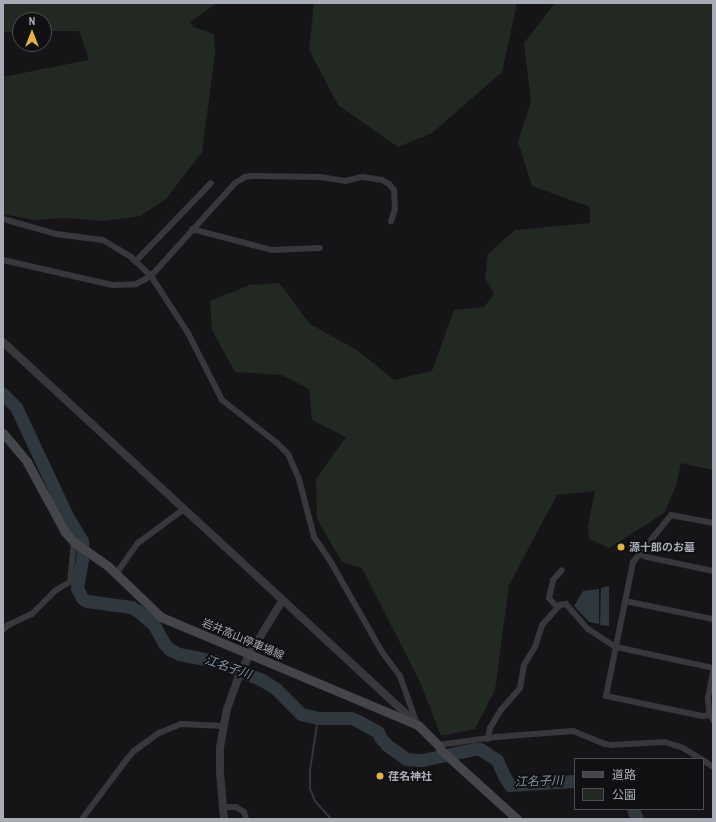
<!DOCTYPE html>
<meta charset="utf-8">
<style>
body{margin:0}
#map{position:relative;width:716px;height:822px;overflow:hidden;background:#151517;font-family:"Archivo Narrow","Noto Sans JP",sans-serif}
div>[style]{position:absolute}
.green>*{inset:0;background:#222923}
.water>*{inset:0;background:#2f373f}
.stream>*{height:2px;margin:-1px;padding:0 1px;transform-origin:1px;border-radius:1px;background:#2f373f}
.river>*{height:13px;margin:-6.5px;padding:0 6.5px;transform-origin:6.5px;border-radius:6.5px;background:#2f373f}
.minor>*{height:6px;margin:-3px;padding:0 3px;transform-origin:3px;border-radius:3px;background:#37373c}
.tertiary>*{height:8px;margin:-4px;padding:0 4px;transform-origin:4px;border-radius:4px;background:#37373c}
.secondary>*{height:9px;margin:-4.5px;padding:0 4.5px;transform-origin:4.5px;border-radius:4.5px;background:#45464b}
.dots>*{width:11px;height:11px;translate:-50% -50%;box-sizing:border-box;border:2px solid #101012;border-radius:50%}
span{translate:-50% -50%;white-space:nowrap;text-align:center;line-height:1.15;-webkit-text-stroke:4px #101012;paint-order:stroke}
.poi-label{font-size:11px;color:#a8acb6;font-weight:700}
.left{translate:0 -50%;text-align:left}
.street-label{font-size:11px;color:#a8acb6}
.water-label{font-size:12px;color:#8298ae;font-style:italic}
.frame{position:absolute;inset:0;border:4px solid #a8acb6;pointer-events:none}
.legend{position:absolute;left:574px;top:758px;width:130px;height:52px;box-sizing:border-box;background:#101012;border:1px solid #4d4e54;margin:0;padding:5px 7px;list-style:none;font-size:12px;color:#a8acb6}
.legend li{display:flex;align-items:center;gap:8px;height:20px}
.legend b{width:20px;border:1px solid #4d4e54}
.north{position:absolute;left:12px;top:12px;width:40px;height:40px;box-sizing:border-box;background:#101012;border:1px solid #4d4e54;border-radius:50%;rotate:0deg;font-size:11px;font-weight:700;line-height:16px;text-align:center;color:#a8acb6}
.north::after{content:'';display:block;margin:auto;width:14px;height:18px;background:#e4b240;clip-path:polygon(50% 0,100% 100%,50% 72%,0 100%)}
</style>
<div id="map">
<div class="green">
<i style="clip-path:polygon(3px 3px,217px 3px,190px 22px,194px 27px,214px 34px,215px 53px,202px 152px,166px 199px,140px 216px,104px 221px,65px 218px,34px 220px,3px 214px,3px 77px,89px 60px,79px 31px,44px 31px,44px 20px,20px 20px,20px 32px,3px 32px)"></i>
<i style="clip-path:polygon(314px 3px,517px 3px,502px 72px,432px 133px,398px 147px,338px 105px,309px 50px)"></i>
<i style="clip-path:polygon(555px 3px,713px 3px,713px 470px,681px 463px,676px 486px,664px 513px,609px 548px,589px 539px,588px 526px,595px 491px,557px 495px,509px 585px,495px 690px,475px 729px,441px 736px,420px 682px,362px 568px,342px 562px,317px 519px,316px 479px,346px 437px,312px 420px,309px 389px,282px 375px,235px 372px,212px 330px,210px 301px,250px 285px,279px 283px,310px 324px,357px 350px,394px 380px,432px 371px,454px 310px,484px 307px,494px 294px,485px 278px,488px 254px,515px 230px,590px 223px,590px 207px,532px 186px,518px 142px,531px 101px,524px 43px)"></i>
</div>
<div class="water">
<i style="clip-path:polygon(609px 586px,609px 626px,600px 625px,601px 588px)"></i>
<i style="clip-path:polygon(599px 589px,599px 624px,589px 622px,574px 606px,583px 591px)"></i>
</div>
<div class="stream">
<i style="left:318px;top:718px;width:53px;rotate:98.7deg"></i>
<i style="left:310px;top:770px;width:19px;rotate:90deg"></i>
<i style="left:310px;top:789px;width:13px;rotate:67deg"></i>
<i style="left:315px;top:801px;width:24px;rotate:48deg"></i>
</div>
<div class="river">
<i style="left:3px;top:394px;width:18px;rotate:45deg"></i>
<i style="left:16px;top:407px;width:120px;rotate:64.9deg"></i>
<i style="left:67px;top:516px;width:29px;rotate:59deg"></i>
<i style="left:82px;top:541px;width:13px;rotate:86deg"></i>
<i style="left:83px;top:554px;width:35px;rotate:100deg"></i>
<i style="left:77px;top:588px;width:11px;rotate:63deg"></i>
<i style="left:82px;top:598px;width:6px;rotate:31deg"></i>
<i style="left:87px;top:601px;width:44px;rotate:7.8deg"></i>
<i style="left:131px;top:607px;width:8px;rotate:30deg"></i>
<i style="left:138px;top:611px;width:21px;rotate:41deg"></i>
<i style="left:154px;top:625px;width:21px;rotate:61deg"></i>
<i style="left:164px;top:643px;width:8px;rotate:50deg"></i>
<i style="left:169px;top:649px;width:11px;rotate:27deg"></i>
<i style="left:179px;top:654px;width:37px;rotate:11deg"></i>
<i style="left:215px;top:661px;width:51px;rotate:22deg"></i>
<i style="left:262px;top:680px;width:15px;rotate:32deg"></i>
<i style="left:275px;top:688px;width:37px;rotate:45deg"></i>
<i style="left:301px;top:714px;width:17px;rotate:13deg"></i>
<i style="left:318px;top:718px;width:33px"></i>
<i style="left:351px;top:718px;width:8px;rotate:23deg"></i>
<i style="left:358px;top:721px;width:23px;rotate:29deg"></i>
<i style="left:378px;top:732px;width:5px;rotate:68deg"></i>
<i style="left:380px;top:737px;width:11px;rotate:49deg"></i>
<i style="left:387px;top:745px;width:24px;rotate:36deg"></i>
<i style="left:406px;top:759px;width:16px;rotate:4deg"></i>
<i style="left:422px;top:760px;width:53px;rotate:-11.9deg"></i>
<i style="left:474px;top:749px;width:6px"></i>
<i style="left:480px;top:749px;width:20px;rotate:33deg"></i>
<i style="left:497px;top:760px;width:17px;rotate:66deg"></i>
<i style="left:504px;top:776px;width:11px;rotate:56deg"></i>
<i style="left:510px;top:785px;width:65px;rotate:-3.5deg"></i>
<i style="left:633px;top:809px;width:11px;rotate:68deg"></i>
</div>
<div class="minor">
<i style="left:3px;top:219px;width:55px;rotate:15.8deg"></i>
<i style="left:56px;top:234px;width:47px;rotate:7.3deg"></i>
<i style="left:103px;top:240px;width:33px;rotate:31deg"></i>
<i style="left:131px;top:257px;width:28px;rotate:44deg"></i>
<i style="left:151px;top:276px;width:68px;rotate:57deg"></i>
<i style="left:188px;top:333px;width:75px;rotate:63.1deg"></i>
<i style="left:222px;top:400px;width:70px;rotate:38deg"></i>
<i style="left:277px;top:443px;width:16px;rotate:45deg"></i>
<i style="left:288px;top:454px;width:27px;rotate:66deg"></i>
<i style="left:299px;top:479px;width:60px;rotate:75.5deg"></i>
<i style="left:314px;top:537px;width:32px;rotate:56deg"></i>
<i style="left:332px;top:564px;width:101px;rotate:60.4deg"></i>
<i style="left:382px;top:652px;width:30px;rotate:53deg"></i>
<i style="left:400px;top:676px;width:51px;rotate:70.5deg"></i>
<i style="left:192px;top:229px;width:83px;rotate:14.7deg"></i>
<i style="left:272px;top:250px;width:48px;rotate:-2.4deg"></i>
<i style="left:3px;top:260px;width:112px;rotate:12.9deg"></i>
<i style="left:112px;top:285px;width:24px;rotate:-2deg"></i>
<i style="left:136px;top:284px;width:17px;rotate:-28deg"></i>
<i style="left:151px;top:276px;width:125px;rotate:-47.9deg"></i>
<i style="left:235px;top:183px;width:12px;rotate:-31deg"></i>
<i style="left:245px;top:177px;width:7px;rotate:-8deg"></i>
<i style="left:252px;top:176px;width:68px;rotate:0.8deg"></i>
<i style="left:320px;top:177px;width:25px;rotate:9deg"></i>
<i style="left:345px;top:181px;width:18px;rotate:-13deg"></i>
<i style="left:363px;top:177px;width:19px;rotate:9deg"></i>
<i style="left:382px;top:180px;width:8px;rotate:30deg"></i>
<i style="left:389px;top:184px;width:8px;rotate:50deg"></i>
<i style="left:394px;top:190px;width:19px;rotate:87deg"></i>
<i style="left:395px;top:209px;width:13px;rotate:108deg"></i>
<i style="left:136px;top:261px;width:108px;rotate:-46.1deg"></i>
<i style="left:639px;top:554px;width:9px;rotate:21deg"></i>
<i style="left:647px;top:557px;width:67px;rotate:12deg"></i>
<i style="left:116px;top:574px;width:38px;rotate:-55deg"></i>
<i style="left:138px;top:543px;width:57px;rotate:-36.5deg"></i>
<i style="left:625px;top:601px;width:90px;rotate:11.6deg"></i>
<i style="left:557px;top:607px;width:12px;rotate:-132deg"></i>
<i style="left:549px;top:598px;width:18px;rotate:-77deg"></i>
<i style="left:553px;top:580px;width:13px;rotate:-48deg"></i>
<i style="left:3px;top:630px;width:7px;rotate:-45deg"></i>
<i style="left:8px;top:625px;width:26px;rotate:-25deg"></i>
<i style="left:32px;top:614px;width:34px;rotate:-45deg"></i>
<i style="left:56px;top:590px;width:16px;rotate:-30deg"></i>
<i style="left:70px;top:582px;width:40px;rotate:-84.3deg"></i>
<i style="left:713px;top:672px;width:26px;rotate:101deg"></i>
<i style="left:708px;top:698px;width:14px;rotate:86deg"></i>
<i style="left:709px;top:712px;width:9px;rotate:63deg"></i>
<i style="left:710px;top:715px;width:8px;rotate:173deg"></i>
<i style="left:702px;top:716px;width:98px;rotate:-168.2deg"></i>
<i style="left:606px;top:696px;width:137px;rotate:-78.6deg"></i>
<i style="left:633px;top:562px;width:60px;rotate:-51deg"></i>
<i style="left:671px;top:515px;width:43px;rotate:10.8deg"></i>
<i style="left:488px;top:739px;width:11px;rotate:-80deg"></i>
<i style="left:490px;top:728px;width:21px;rotate:-59deg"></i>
<i style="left:501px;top:710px;width:29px;rotate:-49deg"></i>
<i style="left:520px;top:688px;width:23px;rotate:-80deg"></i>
<i style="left:524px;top:665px;width:21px;rotate:-59deg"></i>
<i style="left:535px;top:647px;width:23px;rotate:-72deg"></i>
<i style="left:542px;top:625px;width:27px;rotate:-48deg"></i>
<i style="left:560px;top:605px;width:6px;rotate:-9deg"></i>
<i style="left:566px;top:604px;width:33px;rotate:49deg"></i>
<i style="left:588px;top:629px;width:33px;rotate:33deg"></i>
<i style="left:616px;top:647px;width:99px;rotate:12.2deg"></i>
<i style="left:438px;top:745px;width:59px;rotate:-7.9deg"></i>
<i style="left:496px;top:737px;width:77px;rotate:-4.5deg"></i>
<i style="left:573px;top:731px;width:35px;rotate:22deg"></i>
<i style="left:605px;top:744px;width:7px;rotate:8deg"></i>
<i style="left:612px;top:745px;width:53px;rotate:-3.2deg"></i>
<i style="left:665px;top:742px;width:19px;rotate:18deg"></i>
<i style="left:683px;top:748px;width:21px;rotate:31deg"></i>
<i style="left:703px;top:760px;width:12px;rotate:35deg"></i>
<i style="left:223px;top:807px;width:13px"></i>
<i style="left:236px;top:807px;width:9px;rotate:32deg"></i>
<i style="left:244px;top:812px;width:7px;rotate:74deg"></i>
<i style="left:82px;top:819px;width:75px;rotate:-53.1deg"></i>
<i style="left:127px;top:759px;width:11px;rotate:-49deg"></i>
<i style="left:134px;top:751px;width:31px;rotate:-36deg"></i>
<i style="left:159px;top:733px;width:24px;rotate:-22deg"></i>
<i style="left:181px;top:724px;width:42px;rotate:2.7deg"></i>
</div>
<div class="tertiary">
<i style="left:3px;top:342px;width:562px;rotate:42.69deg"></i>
<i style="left:224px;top:819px;width:48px;rotate:-94.8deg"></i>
<i style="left:220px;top:771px;width:23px;rotate:-90deg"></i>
<i style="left:220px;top:748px;width:40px;rotate:-80deg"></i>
<i style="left:227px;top:709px;width:30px;rotate:-70deg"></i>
<i style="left:237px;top:681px;width:29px;rotate:-65deg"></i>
<i style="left:249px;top:655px;width:63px;rotate:-58.6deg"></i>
</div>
<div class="secondary">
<i style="left:3px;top:433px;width:38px;rotate:50deg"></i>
<i style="left:27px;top:462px;width:80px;rotate:61.5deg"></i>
<i style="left:65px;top:532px;width:13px;rotate:48deg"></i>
<i style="left:74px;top:542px;width:42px;rotate:35.2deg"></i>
<i style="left:108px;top:566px;width:74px;rotate:43.9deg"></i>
<i style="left:161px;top:617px;width:279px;rotate:22.8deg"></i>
<i style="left:418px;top:725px;width:28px;rotate:45deg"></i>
<i style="left:438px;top:745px;width:6px;rotate:59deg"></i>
<i style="left:441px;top:750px;width:103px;rotate:42.2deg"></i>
</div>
<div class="dots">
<i style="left:621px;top:547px;background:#e4b240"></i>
<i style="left:380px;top:776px;background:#e4b240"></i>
</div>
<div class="poi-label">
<span class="left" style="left:629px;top:547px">源十郎のお墓</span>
<span class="left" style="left:388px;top:776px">荏名神社</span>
</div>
<div class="street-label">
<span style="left:243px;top:639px;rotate:23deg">岩井高山停車場線</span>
</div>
<div class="water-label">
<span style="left:228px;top:668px;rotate:19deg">江名子川</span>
<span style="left:539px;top:782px;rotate:-2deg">江名子川</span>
</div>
<div class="frame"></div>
<ul class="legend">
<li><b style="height:5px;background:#45464b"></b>道路</li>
<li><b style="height:11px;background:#222923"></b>公園</li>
</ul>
<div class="north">N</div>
</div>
